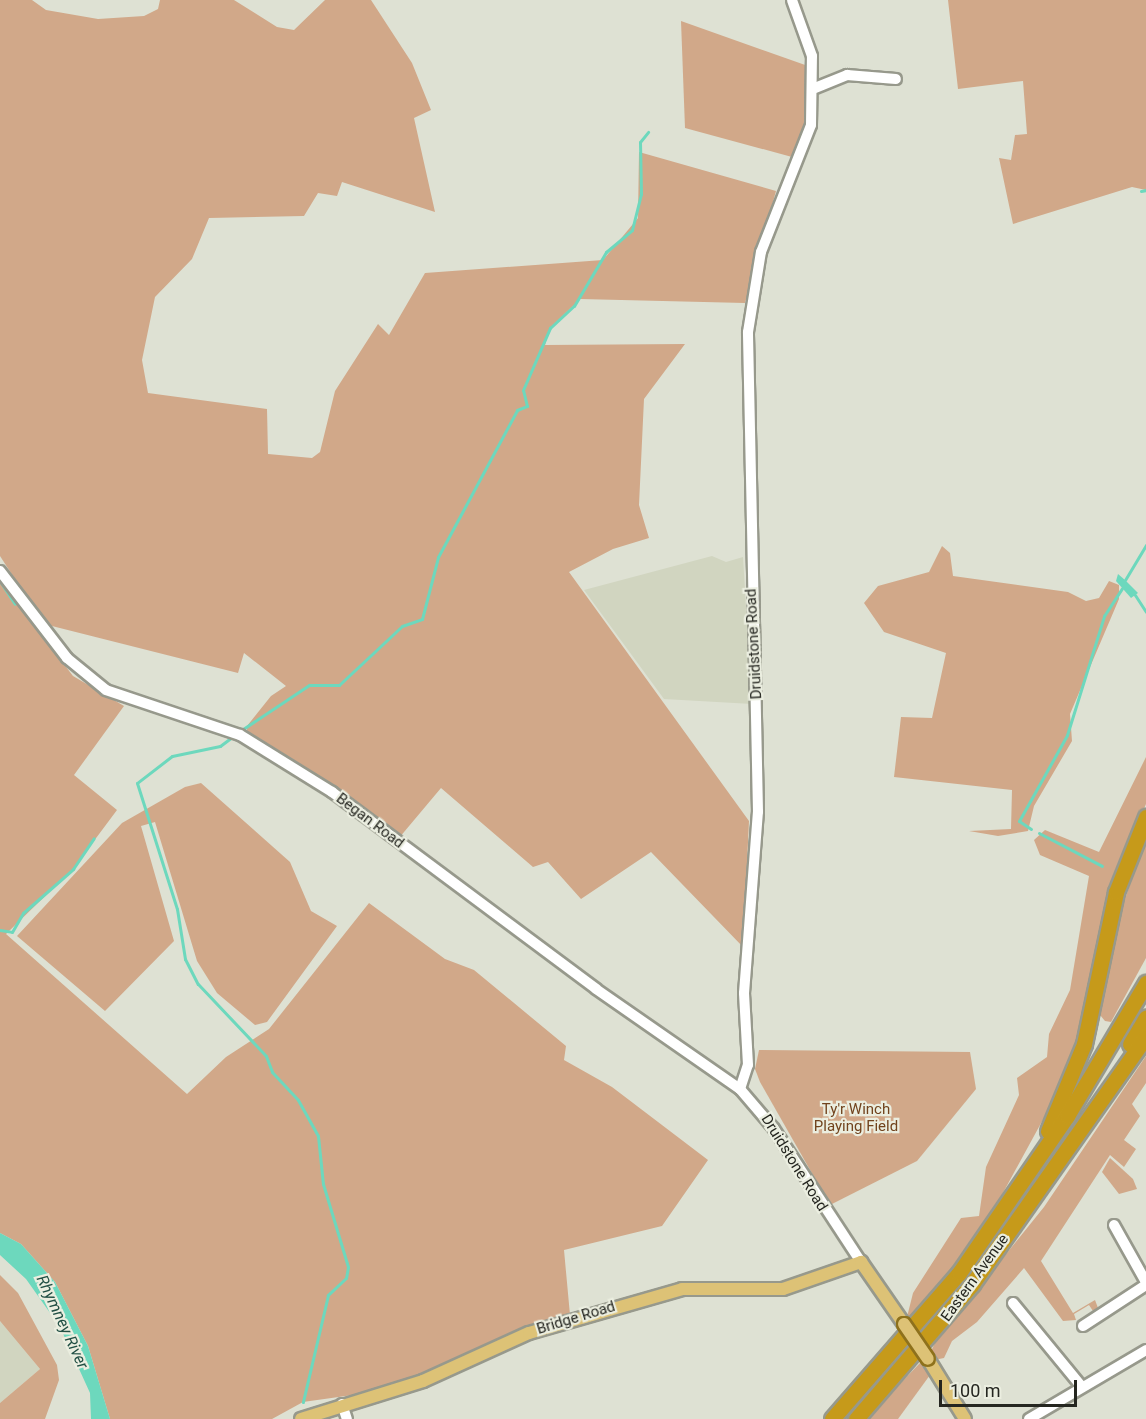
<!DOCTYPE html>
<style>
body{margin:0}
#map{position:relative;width:1146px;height:1419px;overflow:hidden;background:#dee1d3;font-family:Roboto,sans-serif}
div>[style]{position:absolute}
.built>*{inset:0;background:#d1d5c0}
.green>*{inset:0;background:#d1a889}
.water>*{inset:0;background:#6dd8bd}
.stream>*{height:3px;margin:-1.5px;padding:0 1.5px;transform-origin:1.5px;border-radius:1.5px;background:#6dd8bd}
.roads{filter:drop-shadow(2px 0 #97998c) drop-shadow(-2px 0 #97998c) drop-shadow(0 2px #97998c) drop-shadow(0 -2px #97998c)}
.minor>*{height:10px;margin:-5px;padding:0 5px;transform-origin:5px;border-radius:5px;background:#fff}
.major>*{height:12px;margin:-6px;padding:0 6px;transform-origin:6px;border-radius:6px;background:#ddc276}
.highway>*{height:15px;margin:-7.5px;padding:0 7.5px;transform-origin:7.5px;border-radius:7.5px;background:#c69a1a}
.bridges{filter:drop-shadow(2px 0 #8e711c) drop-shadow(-2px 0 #8e711c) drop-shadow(0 2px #8e711c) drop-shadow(0 -2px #8e711c)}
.major-bridge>*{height:12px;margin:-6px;padding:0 6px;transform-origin:6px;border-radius:6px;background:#ddc276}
span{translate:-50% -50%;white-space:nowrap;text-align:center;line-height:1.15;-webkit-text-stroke:4.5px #ebeee0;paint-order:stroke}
.street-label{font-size:15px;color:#252620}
.park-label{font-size:15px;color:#71431d}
.water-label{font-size:16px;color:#214f44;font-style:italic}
.scale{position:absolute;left:939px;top:1380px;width:138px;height:27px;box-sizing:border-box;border:3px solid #252620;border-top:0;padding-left:8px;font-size:18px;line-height:21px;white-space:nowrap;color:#252620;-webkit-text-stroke:4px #ebeee0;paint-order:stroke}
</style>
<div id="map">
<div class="built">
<i style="clip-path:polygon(712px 556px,726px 562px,743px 557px,752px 704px,664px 699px,584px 590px)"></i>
<i style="clip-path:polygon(0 1321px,40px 1369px,0 1403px)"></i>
</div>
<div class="green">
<i style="clip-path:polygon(0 0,32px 0,46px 10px,98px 19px,144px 16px,158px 9px,160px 0,234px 0,277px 27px,294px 30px,325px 0,371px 0,412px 63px,431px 110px,414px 118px,435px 212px,342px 182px,337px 196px,318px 193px,304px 216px,209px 218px,192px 259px,155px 297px,142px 360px,148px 393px,267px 409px,268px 454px,312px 458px,320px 452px,335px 391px,378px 324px,389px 335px,425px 273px,603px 260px,638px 218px,639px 152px,776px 191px,745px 303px,580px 299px,550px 328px,545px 345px,685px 344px,644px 399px,639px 505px,649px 538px,613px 549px,569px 572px,749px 821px,743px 947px,651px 852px,581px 899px,548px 862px,533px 867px,441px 788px,399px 838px,247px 734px,247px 726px,271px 696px,286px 686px,244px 653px,238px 673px,44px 624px,0 556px)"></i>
<i style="clip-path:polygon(948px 0,1146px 0,1146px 190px,1132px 187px,1013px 224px,999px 158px,1011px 160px,1015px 135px,1027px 134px,1023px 81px,958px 89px)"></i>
<i style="clip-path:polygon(681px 21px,808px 66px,808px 122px,792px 157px,685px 128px)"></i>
<i style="clip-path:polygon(942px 546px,950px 553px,953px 576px,1068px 592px,1086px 601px,1099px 598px,1109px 581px,1119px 585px,1119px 599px,1070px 714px,1072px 741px,1034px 806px,1028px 831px,998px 836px,969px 831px,1011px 829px,1012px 790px,894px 777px,901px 717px,932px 718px,946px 653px,884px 632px,864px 603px,878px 586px,929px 572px)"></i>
<i style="clip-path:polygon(0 581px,73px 676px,124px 706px,74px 775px,117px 810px,73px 869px,6px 934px,187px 1094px,226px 1057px,269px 1029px,369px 903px,445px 959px,474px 970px,566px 1046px,564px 1060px,612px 1087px,708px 1160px,662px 1226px,564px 1250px,570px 1315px,483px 1346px,444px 1368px,374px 1392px,303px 1402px,272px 1419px,110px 1419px,88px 1346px,55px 1282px,21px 1244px,0 1233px)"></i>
<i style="clip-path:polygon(1146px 757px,1146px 804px,1110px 888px,1077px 1047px,1058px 1092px,986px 1224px,914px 1317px,907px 1317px,913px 1293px,961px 1218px,979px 1216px,986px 1167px,1019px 1095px,1017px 1078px,1047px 1057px,1049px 1034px,1070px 990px,1089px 876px,1040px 855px,1034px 840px,1045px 830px,1099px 852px)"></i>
<i style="clip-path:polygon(201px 783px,290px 862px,311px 911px,337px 926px,267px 1022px,255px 1025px,217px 993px,197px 961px,155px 822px,141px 826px,174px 941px,105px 1011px,17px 936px,122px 823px,185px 787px)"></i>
<i style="clip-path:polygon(1146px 838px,1146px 958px,1111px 1022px,1105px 1021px,1100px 1015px,1118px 919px)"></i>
<i style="clip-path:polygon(759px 1050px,970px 1052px,976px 1089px,917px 1161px,830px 1205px,760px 1082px,755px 1069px)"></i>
<i style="clip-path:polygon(1146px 1056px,1146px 1083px,1132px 1104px,1140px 1116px,1124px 1140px,1136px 1149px,1124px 1167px,1110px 1155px,1041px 1261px,1073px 1313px,1095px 1300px,1098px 1308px,1093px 1311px,1089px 1305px,1074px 1314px,1076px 1320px,1063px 1321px,1024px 1268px,977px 1322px,952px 1341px,944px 1358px,934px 1360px,930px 1353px,936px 1341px,1044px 1207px)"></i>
<i style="clip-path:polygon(1110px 1158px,1133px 1179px,1137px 1189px,1119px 1194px,1102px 1172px)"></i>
<i style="clip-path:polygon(0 1275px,18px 1293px,57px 1365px,59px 1380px,45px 1419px,0 1419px,0 1403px,40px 1369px,0 1321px)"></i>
<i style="clip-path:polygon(920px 1363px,930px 1375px,898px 1419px,866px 1419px)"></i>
</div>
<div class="water">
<i style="clip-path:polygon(1118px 574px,1125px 580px,1138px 593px,1131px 598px,1116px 581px)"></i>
<i style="clip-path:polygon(0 1233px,21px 1244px,55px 1282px,88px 1346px,110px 1419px,91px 1419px,90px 1393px,60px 1327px,26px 1279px,0 1255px)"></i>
</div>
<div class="stream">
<i style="left:1141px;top:191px;width:5px;rotate:-11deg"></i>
<i style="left:1125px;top:580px;width:41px;rotate:-59deg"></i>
<i style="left:0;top:581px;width:27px;rotate:57deg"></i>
<i style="left:1135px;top:595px;width:20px;rotate:57deg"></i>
<i style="left:240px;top:731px;width:83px;rotate:-33.7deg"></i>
<i style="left:309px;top:685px;width:30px"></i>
<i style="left:339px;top:685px;width:86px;rotate:-43.1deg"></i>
<i style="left:402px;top:626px;width:21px;rotate:-19deg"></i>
<i style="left:422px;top:619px;width:64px;rotate:-75.5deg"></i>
<i style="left:438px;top:557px;width:167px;rotate:-61.7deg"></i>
<i style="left:517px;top:410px;width:11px;rotate:-22deg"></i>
<i style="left:527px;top:406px;width:16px;rotate:-104deg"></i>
<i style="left:523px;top:390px;width:68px;rotate:-66.5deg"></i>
<i style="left:550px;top:328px;width:33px;rotate:-43deg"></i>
<i style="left:574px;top:306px;width:63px;rotate:-59.3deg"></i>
<i style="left:606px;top:252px;width:34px;rotate:-40deg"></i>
<i style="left:632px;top:230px;width:37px;rotate:-76deg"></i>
<i style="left:641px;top:194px;width:52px;rotate:-91.1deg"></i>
<i style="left:640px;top:142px;width:13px;rotate:-51deg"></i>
<i style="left:232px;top:737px;width:15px;rotate:143deg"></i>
<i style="left:220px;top:746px;width:49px;rotate:168.2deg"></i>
<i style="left:172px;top:756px;width:44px;rotate:142.4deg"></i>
<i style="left:137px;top:783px;width:132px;rotate:72.4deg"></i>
<i style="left:177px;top:909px;width:51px;rotate:80.9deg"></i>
<i style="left:185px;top:959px;width:28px;rotate:63deg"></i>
<i style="left:198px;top:984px;width:99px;rotate:46.6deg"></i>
<i style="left:266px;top:1056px;width:17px;rotate:69deg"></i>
<i style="left:272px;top:1072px;width:38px;rotate:47deg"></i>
<i style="left:298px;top:1100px;width:41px;rotate:60.9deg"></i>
<i style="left:318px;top:1136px;width:48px;rotate:84.1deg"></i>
<i style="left:323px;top:1184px;width:87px;rotate:73.2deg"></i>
<i style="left:348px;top:1267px;width:11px;rotate:100deg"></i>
<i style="left:346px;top:1278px;width:25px;rotate:137deg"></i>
<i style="left:328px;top:1295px;width:110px;rotate:103.2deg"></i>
<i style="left:1031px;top:829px;width:14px;rotate:-146deg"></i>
<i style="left:1019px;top:821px;width:98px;rotate:-60.8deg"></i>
<i style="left:1067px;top:735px;width:125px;rotate:-72.7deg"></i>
<i style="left:1104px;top:616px;width:33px;rotate:-57deg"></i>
<i style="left:1039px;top:833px;width:71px;rotate:27.6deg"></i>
<i style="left:0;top:930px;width:12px;rotate:9deg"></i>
<i style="left:12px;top:932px;width:22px;rotate:-60deg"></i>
<i style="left:23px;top:913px;width:67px;rotate:-41.3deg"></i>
<i style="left:73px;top:869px;width:37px;rotate:-56deg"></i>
</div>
<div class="roads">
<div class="minor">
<i style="left:815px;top:88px;width:35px;rotate:-22deg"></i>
<i style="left:847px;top:75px;width:49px;rotate:4.7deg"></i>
<i style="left:0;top:571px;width:110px;rotate:52.4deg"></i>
<i style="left:67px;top:658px;width:50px;rotate:39.4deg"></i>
<i style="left:106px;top:690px;width:141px;rotate:18.6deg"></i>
<i style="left:240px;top:735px;width:108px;rotate:31.8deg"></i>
<i style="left:332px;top:792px;width:329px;rotate:36.7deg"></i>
<i style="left:596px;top:989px;width:175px;rotate:34.8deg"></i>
<i style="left:740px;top:1089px;width:52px;rotate:49.6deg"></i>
<i style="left:774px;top:1129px;width:159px;rotate:56.8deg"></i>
<i style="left:740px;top:1089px;width:25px;rotate:-72deg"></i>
<i style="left:748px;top:1065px;width:72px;rotate:-93.2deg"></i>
<i style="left:744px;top:993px;width:182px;rotate:-85.6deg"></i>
<i style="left:758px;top:812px;width:480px;rotate:-91.2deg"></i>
<i style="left:748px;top:332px;width:81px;rotate:-80.8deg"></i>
<i style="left:761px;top:252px;width:136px;rotate:-68.5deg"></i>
<i style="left:811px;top:125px;width:69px;rotate:-89.2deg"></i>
<i style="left:812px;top:56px;width:59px;rotate:-109.7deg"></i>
<i style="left:1114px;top:1225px;width:65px;rotate:60.7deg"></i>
<i style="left:1013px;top:1303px;width:109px;rotate:50.6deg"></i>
<i style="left:1083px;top:1326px;width:75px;rotate:-33.1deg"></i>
<i style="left:342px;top:1404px;width:16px;rotate:72deg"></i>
<i style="left:1029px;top:1419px;width:136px;rotate:-30.5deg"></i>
</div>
<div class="major">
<i style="left:928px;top:1359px;width:70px;rotate:58.3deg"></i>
<i style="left:301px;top:1419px;width:128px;rotate:-17.3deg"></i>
<i style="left:423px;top:1381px;width:116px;rotate:-24.4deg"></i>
<i style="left:529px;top:1333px;width:159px;rotate:-16deg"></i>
<i style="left:682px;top:1289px;width:101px"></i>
<i style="left:783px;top:1289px;width:83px;rotate:-19.1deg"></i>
<i style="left:861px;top:1262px;width:75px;rotate:55.3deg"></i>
</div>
<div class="highway">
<i style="left:1130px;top:1044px;width:31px;rotate:-59deg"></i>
<i style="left:1048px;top:1131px;width:94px;rotate:-67.5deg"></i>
<i style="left:1084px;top:1044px;width:155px;rotate:-78.1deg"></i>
<i style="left:1116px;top:892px;width:81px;rotate:-68.2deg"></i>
<i style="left:832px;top:1419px;width:194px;rotate:-49deg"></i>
<i style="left:959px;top:1273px;width:191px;rotate:-55.5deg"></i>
<i style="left:1067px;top:1116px;width:155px;rotate:-59.3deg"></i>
<i style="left:856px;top:1419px;width:178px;rotate:-49.3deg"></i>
<i style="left:972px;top:1284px;width:303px;rotate:-54.9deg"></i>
</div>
</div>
<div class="bridges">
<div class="major-bridge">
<i style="left:904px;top:1324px;width:42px;rotate:55.6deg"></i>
</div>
</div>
<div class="street-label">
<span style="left:754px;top:644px;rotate:-93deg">Druidstone Road</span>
<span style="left:370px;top:821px;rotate:37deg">Began Road</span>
<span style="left:794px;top:1163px;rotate:58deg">Druidstone Road</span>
<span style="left:975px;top:1278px;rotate:-54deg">Eastern Avenue</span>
<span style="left:576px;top:1318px;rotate:-17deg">Bridge Road</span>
</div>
<div class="park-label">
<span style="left:856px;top:1118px">Ty'r Winch<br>Playing Field</span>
</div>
<div class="water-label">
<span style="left:62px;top:1322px;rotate:65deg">Rhymney River</span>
</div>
<div class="scale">100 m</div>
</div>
